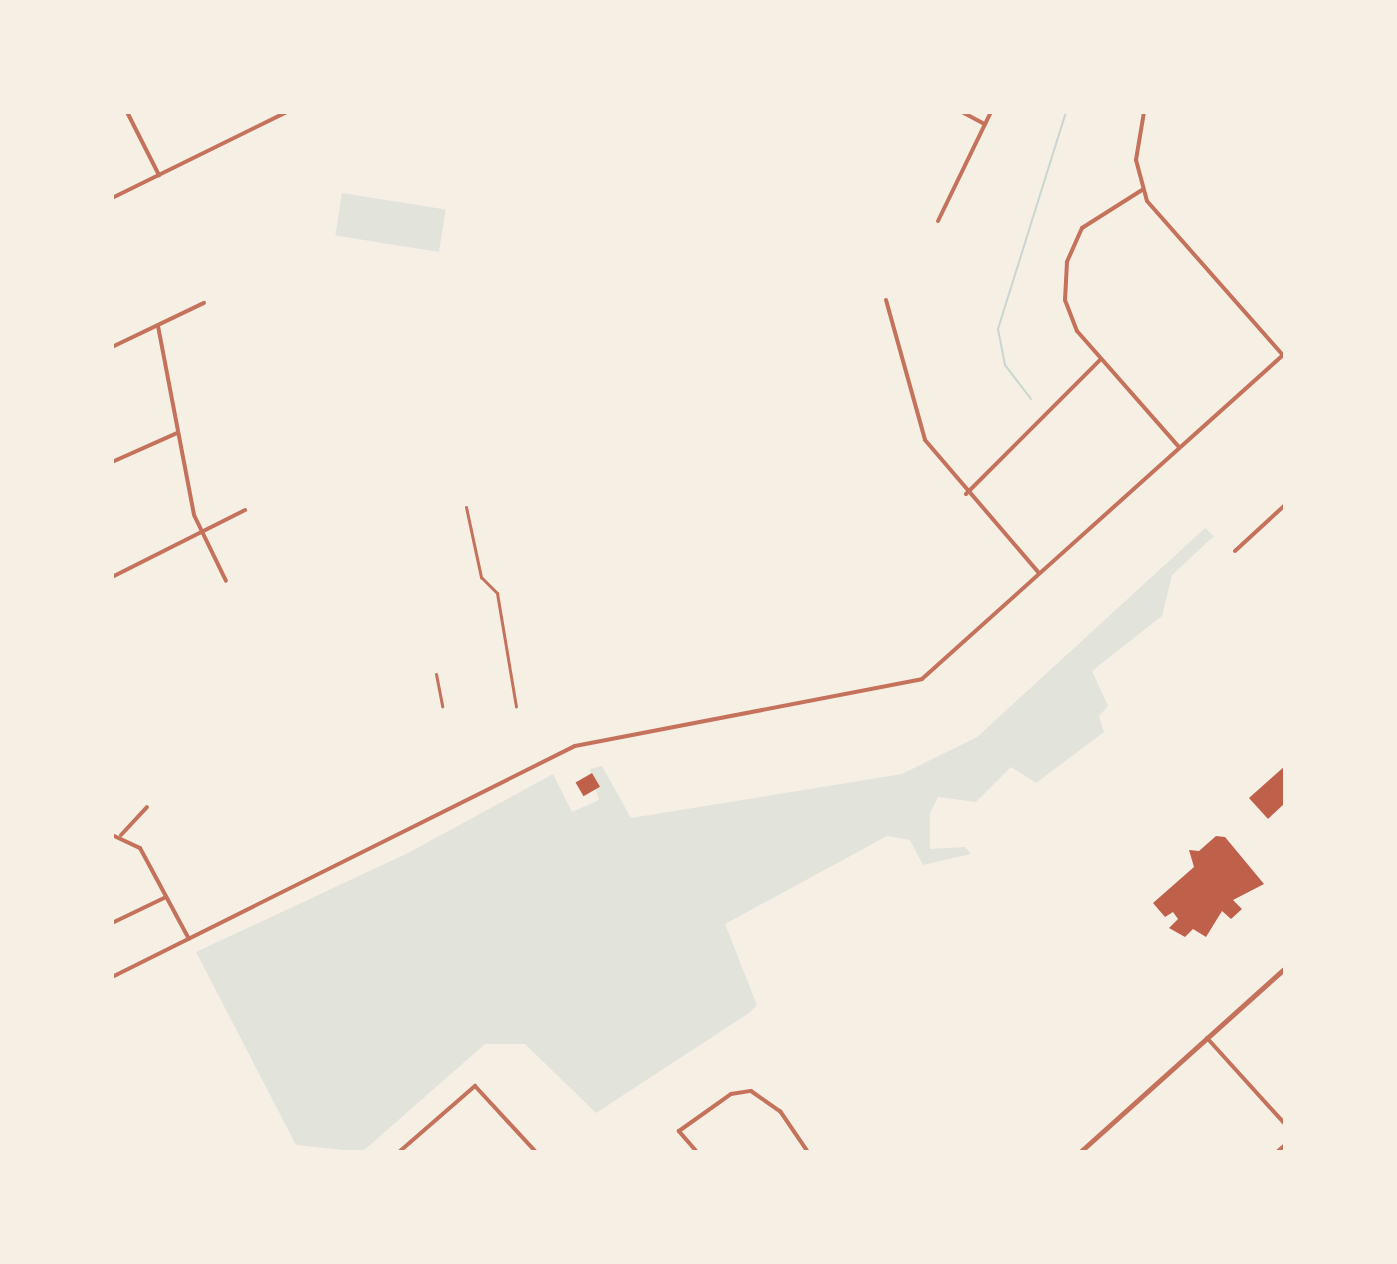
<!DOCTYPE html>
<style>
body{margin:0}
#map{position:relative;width:1397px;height:1264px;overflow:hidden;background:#f6efe4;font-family:"PT Sans",sans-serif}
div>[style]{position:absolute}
.green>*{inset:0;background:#e2e4dc;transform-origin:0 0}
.stream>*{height:2px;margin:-1px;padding:0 1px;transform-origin:1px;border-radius:1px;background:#c9d6d2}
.building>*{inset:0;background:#bf614a;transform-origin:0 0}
.pedestrian>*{height:3px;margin:-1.5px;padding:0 1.5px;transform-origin:1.5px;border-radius:1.5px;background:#c5725c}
.minor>*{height:4px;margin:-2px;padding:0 2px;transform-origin:2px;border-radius:2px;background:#c5725c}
.tertiary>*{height:5px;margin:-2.5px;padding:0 2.5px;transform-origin:2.5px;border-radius:2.5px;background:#c5725c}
span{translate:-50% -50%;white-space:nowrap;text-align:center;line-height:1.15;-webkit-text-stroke:8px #f6efe4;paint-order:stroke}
.frame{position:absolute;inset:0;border:114px solid #f6efe4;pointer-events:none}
</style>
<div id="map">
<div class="green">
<i style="left:342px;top:193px;width:105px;height:43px;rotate:9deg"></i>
<i style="clip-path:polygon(1205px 528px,1214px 536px,1172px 575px,1162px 616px,1092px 671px,1108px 706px,1099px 716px,1104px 732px,1036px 783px,1011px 767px,976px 802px,938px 797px,930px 813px,930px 849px,965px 847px,971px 854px,923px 865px,910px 840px,887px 836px,725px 924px,757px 1005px,749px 1013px,596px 1113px,525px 1044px,485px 1044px,362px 1152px,296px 1145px,196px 952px,408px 853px,553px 774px,572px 812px,599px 800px,590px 769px,602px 766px,631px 818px,902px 774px,977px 737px)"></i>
</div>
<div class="stream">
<i style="left:1031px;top:399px;width:43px;rotate:-127.4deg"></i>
<i style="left:1005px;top:365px;width:37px;rotate:-101deg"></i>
<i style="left:998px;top:329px;width:227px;rotate:-72.6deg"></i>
</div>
<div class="building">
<i style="clip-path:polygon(1285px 766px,1285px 803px,1268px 819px,1249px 798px)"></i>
<i style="left:592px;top:773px;width:16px;height:19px;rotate:60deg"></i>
<i style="clip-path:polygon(1216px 836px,1225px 837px,1264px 884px,1233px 900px,1242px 909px,1231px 919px,1222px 911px,1206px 937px,1193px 929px,1185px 937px,1169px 928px,1178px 919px,1173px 912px,1165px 917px,1153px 903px,1194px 867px,1189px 850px,1199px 851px)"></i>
</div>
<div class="pedestrian">
<i style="left:466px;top:507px;width:72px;rotate:77.9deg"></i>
<i style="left:481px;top:577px;width:23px;rotate:45deg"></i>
<i style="left:497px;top:593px;width:115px;rotate:80.5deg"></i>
<i style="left:436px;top:674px;width:33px;rotate:79deg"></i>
</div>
<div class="minor">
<i style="left:127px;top:112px;width:71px;rotate:63.1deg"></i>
<i style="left:962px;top:112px;width:26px;rotate:28deg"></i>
<i style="left:1144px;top:112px;width:49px;rotate:99.5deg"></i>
<i style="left:1136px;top:160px;width:42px;rotate:75deg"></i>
<i style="left:1147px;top:201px;width:205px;rotate:48.6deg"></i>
<i style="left:1142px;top:190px;width:71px;rotate:147.7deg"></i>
<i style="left:1082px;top:228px;width:37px;rotate:114deg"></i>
<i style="left:1067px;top:262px;width:38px;rotate:93deg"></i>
<i style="left:1065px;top:300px;width:33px;rotate:69deg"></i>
<i style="left:1077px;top:331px;width:154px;rotate:48.7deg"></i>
<i style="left:112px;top:198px;width:195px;rotate:-26.2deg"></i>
<i style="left:938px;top:221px;width:121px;rotate:-64.1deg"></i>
<i style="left:886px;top:300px;width:145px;rotate:74.4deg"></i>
<i style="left:925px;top:440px;width:175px;rotate:49.4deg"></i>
<i style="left:158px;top:326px;width:192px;rotate:79.2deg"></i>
<i style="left:194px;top:515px;width:73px;rotate:64.1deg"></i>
<i style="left:112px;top:347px;width:102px;rotate:-25.6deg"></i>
<i style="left:112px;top:462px;width:71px;rotate:-24deg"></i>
<i style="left:966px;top:494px;width:190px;rotate:-45deg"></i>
<i style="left:1235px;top:551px;width:68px;rotate:-42.6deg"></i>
<i style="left:112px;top:577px;width:149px;rotate:-26.7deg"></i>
<i style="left:112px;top:835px;width:31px;rotate:25deg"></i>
<i style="left:140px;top:848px;width:103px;rotate:61.7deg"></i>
<i style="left:121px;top:835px;width:38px;rotate:-47deg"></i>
<i style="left:112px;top:923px;width:60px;rotate:-25.7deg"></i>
<i style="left:112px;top:977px;width:517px;rotate:-26.52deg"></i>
<i style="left:575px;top:746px;width:353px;rotate:-10.9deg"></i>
<i style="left:922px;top:679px;width:488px;rotate:-41.9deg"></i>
<i style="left:1207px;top:1038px;width:116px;rotate:47.8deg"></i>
<i style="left:399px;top:1152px;width:101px;rotate:-41deg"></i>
<i style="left:475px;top:1086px;width:90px;rotate:47.3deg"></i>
<i style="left:697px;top:1152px;width:28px;rotate:-131deg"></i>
<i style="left:679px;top:1131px;width:64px;rotate:-35.4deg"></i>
<i style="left:731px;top:1094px;width:20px;rotate:-9deg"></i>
<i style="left:751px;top:1091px;width:35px;rotate:35deg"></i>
<i style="left:780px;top:1111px;width:50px;rotate:55.7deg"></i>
<i style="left:1277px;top:1152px;width:11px;rotate:-41deg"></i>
</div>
<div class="tertiary">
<i style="left:1080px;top:1152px;width:275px;rotate:-41.9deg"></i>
</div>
<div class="frame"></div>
</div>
